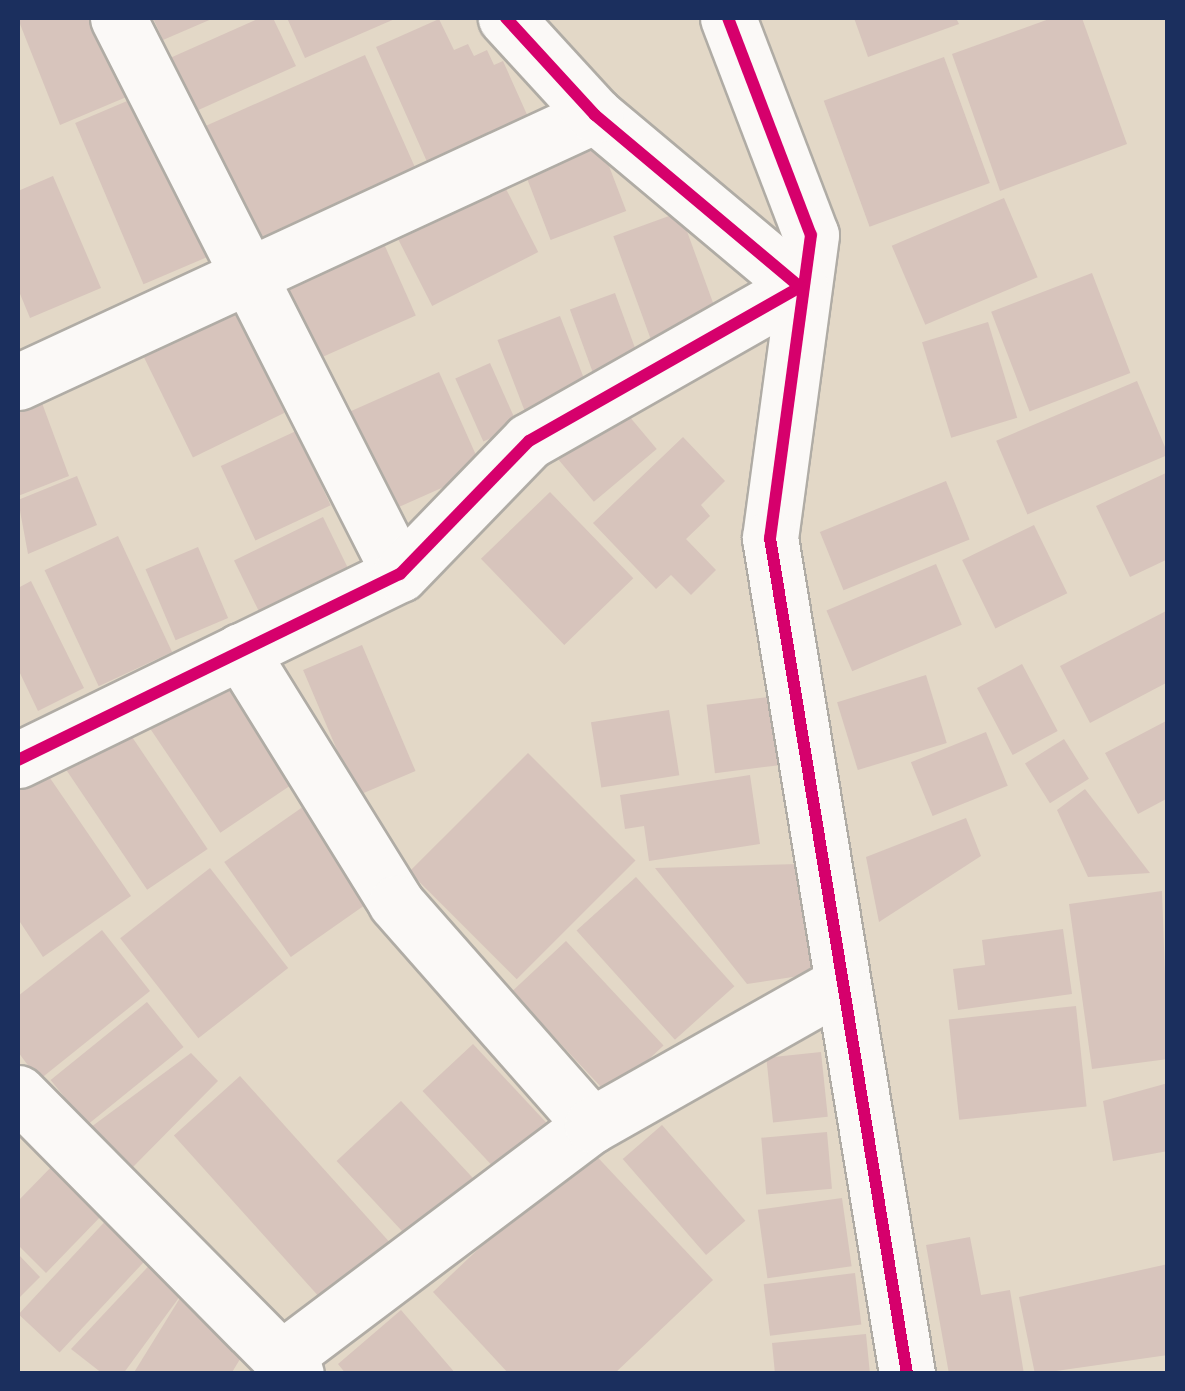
<!DOCTYPE html>
<style>
body{margin:0}
#map{position:relative;width:1185px;height:1391px;overflow:hidden;background:#e3d8c7;font-family:"IM FELL Double Pica",serif}
div>[style]{position:absolute}
.building>*{inset:0;background:#d7c4bc;transform-origin:0 0}
.roads{filter:drop-shadow(2px 0 #b0aca5) drop-shadow(-2px 0 #b0aca5) drop-shadow(0 2px #b0aca5) drop-shadow(0 -2px #b0aca5)}
.minor>*{height:55px;margin:-27.5px;padding:0 27.5px;transform-origin:27.5px;border-radius:27.5px;background:#fbf9f7}
.cycleway>*{height:12px;margin:-6px;padding:0 6px;transform-origin:6px;border-radius:6px;background:#d6006c}
span{translate:-50% -50%;white-space:nowrap;text-align:center;line-height:1.15;-webkit-text-stroke:8px #f7f3e8;paint-order:stroke}
.frame{position:absolute;inset:0;border:20px solid #1b2f5e;pointer-events:none}
</style>
<div id="map">
<div class="building">
<i style="clip-path:polygon(104px 18px,136px 93px,60px 125px,18px 19px)"></i>
<i style="clip-path:polygon(153px 18px,214px 18px,163px 40px)"></i>
<i style="clip-path:polygon(260px 18px,273px 18px,296px 66px,194px 112px,170px 58px)"></i>
<i style="clip-path:polygon(287px 18px,397px 18px,305px 58px)"></i>
<i style="clip-path:polygon(854px 18px,956px 18px,959px 24px,868px 57px)"></i>
<i style="clip-path:polygon(1052px 18px,1082px 18px,1127px 144px,1000px 191px,952px 54px)"></i>
<i style="clip-path:polygon(439px 19px,454px 50px,468px 44px,474px 56px,487px 50px,494px 65px,503px 61px,529px 119px,428px 164px,376px 47px)"></i>
<i style="left:365px;top:55px;width:136px;height:177px;rotate:66deg"></i>
<i style="left:944px;top:57px;width:134px;height:128px;rotate:70deg"></i>
<i style="left:146px;top:93px;width:175px;height:77px;rotate:67deg"></i>
<i style="left:599px;top:140px;width:76px;height:81px;rotate:69deg"></i>
<i style="clip-path:polygon(53px 176px,101px 288px,30px 318px,18px 289px,18px 191px)"></i>
<i style="left:501px;top:179px;width:82px;height:119px;rotate:63deg"></i>
<i style="left:1004px;top:198px;width:86px;height:122px;rotate:67deg"></i>
<i style="left:680px;top:212px;width:120px;height:71px;rotate:70deg"></i>
<i style="left:380px;top:235px;width:88px;height:114px;rotate:66deg"></i>
<i style="left:1092px;top:273px;width:107px;height:108px;rotate:69deg"></i>
<i style="left:615px;top:293px;width:74px;height:48px;rotate:70deg"></i>
<i style="left:232px;top:305px;width:120px;height:102px;rotate:64deg"></i>
<i style="left:560px;top:316px;width:83px;height:67px;rotate:69deg"></i>
<i style="left:988px;top:322px;width:100px;height:69px;rotate:73deg"></i>
<i style="left:490px;top:363px;width:69px;height:38px;rotate:66deg"></i>
<i style="left:439px;top:372px;width:107px;height:101px;rotate:66deg"></i>
<i style="left:1137px;top:381px;width:80px;height:153px;rotate:67deg"></i>
<i style="left:613px;top:397px;width:68px;height:82px;rotate:50deg"></i>
<i style="clip-path:polygon(42px 403px,69px 476px,18px 496px,18px 413px)"></i>
<i style="left:296px;top:431px;width:82px;height:83px;rotate:65deg"></i>
<i style="clip-path:polygon(683px 437px,725px 481px,701px 505px,710px 516px,686px 539px,716px 570px,691px 595px,671px 575px,656px 589px,593px 523px)"></i>
<i style="clip-path:polygon(1168px 472px,1168px 559px,1130px 577px,1096px 506px)"></i>
<i style="clip-path:polygon(77px 476px,97px 525px,28px 554px,18px 500px)"></i>
<i style="left:946px;top:481px;width:63px;height:136px;rotate:68deg"></i>
<i style="left:550px;top:492px;width:120px;height:96px;rotate:46deg"></i>
<i style="left:323px;top:517px;width:76px;height:99px;rotate:64deg"></i>
<i style="left:1034px;top:525px;width:76px;height:80px;rotate:64deg"></i>
<i style="left:118px;top:536px;width:128px;height:81px;rotate:65deg"></i>
<i style="left:198px;top:547px;width:77px;height:57px;rotate:67deg"></i>
<i style="left:936px;top:564px;width:66px;height:119px;rotate:67deg"></i>
<i style="clip-path:polygon(31px 581px,84px 688px,38px 711px,18px 669px,18px 588px)"></i>
<i style="clip-path:polygon(1168px 610px,1168px 682px,1090px 723px,1060px 666px)"></i>
<i style="left:362px;top:645px;width:137px;height:64px;rotate:67deg"></i>
<i style="left:1022px;top:664px;width:76px;height:51px;rotate:62deg"></i>
<i style="left:926px;top:675px;width:71px;height:93px;rotate:73deg"></i>
<i style="left:222px;top:676px;width:129px;height:89px;rotate:56deg"></i>
<i style="left:777px;top:696px;width:69px;height:71px;rotate:83deg"></i>
<i style="left:669px;top:710px;width:66px;height:79px;rotate:81deg"></i>
<i style="clip-path:polygon(1168px 720px,1168px 798px,1138px 814px,1105px 753px)"></i>
<i style="left:126px;top:728px;width:146px;height:73px;rotate:56deg"></i>
<i style="left:986px;top:732px;width:58px;height:81px;rotate:68deg"></i>
<i style="left:1064px;top:739px;width:47px;height:46px;rotate:58deg"></i>
<i style="left:528px;top:753px;width:152px;height:168px;rotate:45deg"></i>
<i style="clip-path:polygon(41px 765px,131px 896px,43px 957px,18px 919px,18px 781px)"></i>
<i style="clip-path:polygon(750px 775px,760px 844px,649px 861px,644px 826px,625px 829px,620px 795px)"></i>
<i style="clip-path:polygon(1085px 789px,1150px 873px,1088px 877px,1057px 810px)"></i>
<i style="left:307px;top:804px;width:116px;height:101px;rotate:55deg"></i>
<i style="clip-path:polygon(966px 818px,981px 856px,879px 922px,866px 857px)"></i>
<i style="clip-path:polygon(798px 864px,812px 974px,747px 984px,655px 868px)"></i>
<i style="left:210px;top:868px;width:127px;height:114px;rotate:52deg"></i>
<i style="left:636px;top:877px;width:147px;height:80px;rotate:48deg"></i>
<i style="clip-path:polygon(1162px 891px,1168px 1059px,1092px 1069px,1069px 904px)"></i>
<i style="clip-path:polygon(1063px 929px,1072px 994px,958px 1010px,953px 969px,985px 965px,982px 940px)"></i>
<i style="clip-path:polygon(102px 930px,150px 991px,39px 1080px,18px 1052px,18px 996px)"></i>
<i style="left:566px;top:941px;width:143px;height:74px;rotate:47deg"></i>
<i style="left:147px;top:1002px;width:58px;height:124px;rotate:51deg"></i>
<i style="left:1076px;top:1006px;width:101px;height:128px;rotate:84deg"></i>
<i style="left:473px;top:1044px;width:110px;height:69px;rotate:47deg"></i>
<i style="left:821px;top:1052px;width:65px;height:55px;rotate:84deg"></i>
<i style="clip-path:polygon(191px 1053px,218px 1081px,129px 1171px,87px 1130px)"></i>
<i style="left:240px;top:1076px;width:224px;height:89px;rotate:48deg"></i>
<i style="clip-path:polygon(1168px 1083px,1168px 1151px,1113px 1161px,1103px 1101px)"></i>
<i style="left:401px;top:1101px;width:115px;height:88px;rotate:47deg"></i>
<i style="left:662px;top:1125px;width:127px;height:52px;rotate:49deg"></i>
<i style="left:827px;top:1132px;width:57px;height:66px;rotate:85deg"></i>
<i style="clip-path:polygon(587px 1146px,713px 1280px,614px 1374px,509px 1374px,433px 1292px)"></i>
<i style="clip-path:polygon(56px 1162px,105px 1212px,46px 1273px,18px 1245px,18px 1201px)"></i>
<i style="left:842px;top:1198px;width:69px;height:85px;rotate:82deg"></i>
<i style="left:112px;top:1214px;width:56px;height:137px;rotate:43deg"></i>
<i style="clip-path:polygon(970px 1237px,981px 1295px,1010px 1290px,1024px 1374px,949px 1374px,926px 1245px)"></i>
<i style="clip-path:polygon(18px 1254px,40px 1277px,18px 1299px)"></i>
<i style="clip-path:polygon(159px 1255px,189px 1284px,123px 1374px,103px 1374px,71px 1349px)"></i>
<i style="clip-path:polygon(1168px 1264px,1168px 1355px,1035px 1374px,1019px 1297px)"></i>
<i style="left:855px;top:1273px;width:52px;height:92px;rotate:83deg"></i>
<i style="clip-path:polygon(180px 1298px,251px 1341px,231px 1374px,133px 1374px)"></i>
<i style="clip-path:polygon(401px 1310px,456px 1374px,346px 1374px,338px 1364px)"></i>
<i style="clip-path:polygon(866px 1334px,870px 1374px,775px 1374px,772px 1343px)"></i>
</div>
<div class="roads">
<div class="minor">
<i style="left:118px;top:18px;width:623px;rotate:63.11deg"></i>
<i style="left:728px;top:18px;width:232px;rotate:69.1deg"></i>
<i style="left:811px;top:235px;width:306px;rotate:97.7deg"></i>
<i style="left:770px;top:538px;width:847px;rotate:80.69deg"></i>
<i style="left:18px;top:382px;width:636px;rotate:-24.83deg"></i>
<i style="left:240px;top:651px;width:296px;rotate:58.2deg"></i>
<i style="left:396px;top:903px;width:296px;rotate:48.6deg"></i>
<i style="left:18px;top:760px;width:425px;rotate:-26deg"></i>
<i style="left:400px;top:574px;width:185px;rotate:-45.9deg"></i>
<i style="left:529px;top:441px;width:312px;rotate:-29.6deg"></i>
<i style="left:800px;top:287px;width:268px;rotate:-140deg"></i>
<i style="left:595px;top:115px;width:132px;rotate:-132.5deg"></i>
<i style="left:18px;top:1093px;width:395px;rotate:45.3deg"></i>
<i style="left:281px;top:1359px;width:389px;rotate:-37deg"></i>
<i style="left:592px;top:1125px;width:284px;rotate:-29.5deg"></i>
</div>
</div>
<div class="cycleway">
<i style="left:728px;top:18px;width:232px;rotate:69.1deg"></i>
<i style="left:811px;top:235px;width:306px;rotate:97.7deg"></i>
<i style="left:770px;top:538px;width:847px;rotate:80.69deg"></i>
<i style="left:18px;top:760px;width:425px;rotate:-26deg"></i>
<i style="left:400px;top:574px;width:185px;rotate:-45.9deg"></i>
<i style="left:529px;top:441px;width:312px;rotate:-29.6deg"></i>
<i style="left:800px;top:287px;width:268px;rotate:-140deg"></i>
<i style="left:595px;top:115px;width:132px;rotate:-132.5deg"></i>
</div>
<div class="frame"></div>
</div>
